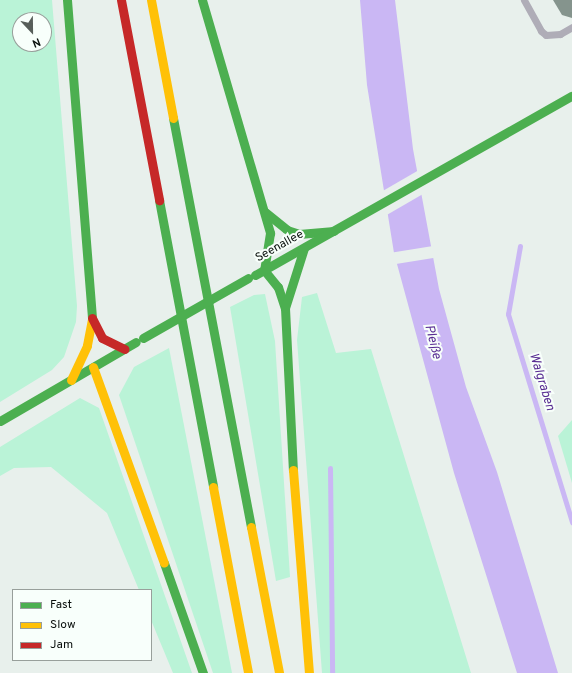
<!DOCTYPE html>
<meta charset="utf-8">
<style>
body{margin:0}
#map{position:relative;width:572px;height:673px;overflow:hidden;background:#e8f0ec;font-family:Overpass,sans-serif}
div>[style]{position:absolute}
.green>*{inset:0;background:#baf3d7}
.water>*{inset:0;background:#cab7f4}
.pier>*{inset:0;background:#e8f0ec;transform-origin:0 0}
.stream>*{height:5px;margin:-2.5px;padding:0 2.5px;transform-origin:2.5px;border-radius:2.5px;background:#cab7f4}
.building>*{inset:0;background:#85948d}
.lane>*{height:7px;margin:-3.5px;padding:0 3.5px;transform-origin:3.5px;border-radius:3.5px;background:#afadb7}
.fast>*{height:9px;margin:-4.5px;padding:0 4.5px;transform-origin:4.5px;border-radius:4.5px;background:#4caf50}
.slow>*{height:9px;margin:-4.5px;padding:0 4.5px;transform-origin:4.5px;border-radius:4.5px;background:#ffc107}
.jam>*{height:9px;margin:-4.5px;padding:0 4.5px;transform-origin:4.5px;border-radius:4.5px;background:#c62828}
.fast-bridge>*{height:9px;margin:-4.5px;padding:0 4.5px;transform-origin:4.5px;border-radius:4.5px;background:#4caf50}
span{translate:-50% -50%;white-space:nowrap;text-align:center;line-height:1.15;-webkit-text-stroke:4px #f8fffb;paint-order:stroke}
.street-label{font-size:12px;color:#090f0c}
.water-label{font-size:13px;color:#582c92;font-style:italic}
.legend{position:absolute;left:12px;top:589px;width:140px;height:72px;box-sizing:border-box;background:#f8fffb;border:1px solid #989f9b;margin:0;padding:5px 7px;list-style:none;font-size:12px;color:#090f0c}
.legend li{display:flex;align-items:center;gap:8px;height:20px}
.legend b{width:20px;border:1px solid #989f9b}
.north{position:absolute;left:12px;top:12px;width:40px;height:40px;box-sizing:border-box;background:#f8fffb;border:1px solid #989f9b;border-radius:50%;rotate:158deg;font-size:11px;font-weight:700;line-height:16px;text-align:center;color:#090f0c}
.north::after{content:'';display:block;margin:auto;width:14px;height:18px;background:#575e5a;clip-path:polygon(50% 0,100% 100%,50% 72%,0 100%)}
</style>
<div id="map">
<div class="green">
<i style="clip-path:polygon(evenodd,0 0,52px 0,77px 306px,76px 322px,64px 357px,52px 370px,0 402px,0 0,20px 20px,44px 20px,44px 44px,20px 44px,20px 20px)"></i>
<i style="clip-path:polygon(317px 293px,336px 353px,371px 349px,471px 673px,322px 673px,297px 340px,302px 297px)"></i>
<i style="clip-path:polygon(265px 294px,275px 341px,290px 577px,276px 581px,230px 307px,254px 295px)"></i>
<i style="clip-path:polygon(169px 348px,232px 673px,213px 673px,119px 395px,134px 367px)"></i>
<i style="clip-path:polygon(80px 398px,99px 408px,192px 673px,173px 673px,151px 620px,151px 590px,139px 590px,107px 513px,51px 467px,14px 468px,0 476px,0 447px)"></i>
<i style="clip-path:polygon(572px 420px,572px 483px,558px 436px)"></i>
</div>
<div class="water">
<i style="clip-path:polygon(360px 0,395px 0,413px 149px,439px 289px,466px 387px,497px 472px,558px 673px,517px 673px,454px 473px,394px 253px,367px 85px)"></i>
</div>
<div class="pier">
<i style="clip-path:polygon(419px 170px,423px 194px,385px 216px,381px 192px)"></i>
<i style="left:433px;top:246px;width:12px;height:41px;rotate:81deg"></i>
</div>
<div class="stream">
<i style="left:520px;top:246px;width:69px;rotate:100deg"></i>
<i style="left:508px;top:314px;width:218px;rotate:72.9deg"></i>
<i style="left:330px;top:468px;width:205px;rotate:89.4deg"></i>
</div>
<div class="building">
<i style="clip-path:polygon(553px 0,572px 0,572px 18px,562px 15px)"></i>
</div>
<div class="lane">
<i style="left:524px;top:0;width:35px;rotate:61deg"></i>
<i style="left:541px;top:31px;width:6px;rotate:39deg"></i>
<i style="left:546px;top:35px;width:14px;rotate:-4deg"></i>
<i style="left:560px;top:34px;width:14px;rotate:-30deg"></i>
</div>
<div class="fast">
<i style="left:67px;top:0;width:320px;rotate:85.5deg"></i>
<i style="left:202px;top:0;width:243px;rotate:73.7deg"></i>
<i style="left:270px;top:233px;width:37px;rotate:99deg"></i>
<i style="left:264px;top:270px;width:22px;rotate:51deg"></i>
<i style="left:278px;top:287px;width:22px;rotate:72deg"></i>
<i style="left:285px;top:308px;width:162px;rotate:87.2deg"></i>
<i style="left:173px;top:118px;width:416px;rotate:79.2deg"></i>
<i style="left:159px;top:200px;width:292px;rotate:79.3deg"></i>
<i style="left:265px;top:212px;width:28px;rotate:39deg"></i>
<i style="left:287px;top:230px;width:13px;rotate:18deg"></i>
<i style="left:299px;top:234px;width:35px;rotate:-5deg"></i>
<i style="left:255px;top:275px;width:364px;rotate:-29.5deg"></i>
<i style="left:285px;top:308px;width:63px;rotate:-72.4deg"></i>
<i style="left:0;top:421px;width:157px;rotate:-30.2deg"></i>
<i style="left:164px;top:563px;width:117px;rotate:70.5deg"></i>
</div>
<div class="slow">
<i style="left:151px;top:0;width:120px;rotate:79.4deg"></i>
<i style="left:93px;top:367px;width:208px;rotate:70.1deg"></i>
<i style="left:71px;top:380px;width:38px;rotate:-65deg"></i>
<i style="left:87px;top:345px;width:26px;rotate:-79deg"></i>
<i style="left:293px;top:470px;width:204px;rotate:85.5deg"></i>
<i style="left:213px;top:487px;width:189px;rotate:79.3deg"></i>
<i style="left:251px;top:527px;width:149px;rotate:79.1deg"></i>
</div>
<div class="jam">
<i style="left:121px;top:0;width:204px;rotate:79.2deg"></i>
<i style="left:92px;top:318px;width:22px;rotate:63deg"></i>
<i style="left:102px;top:338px;width:25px;rotate:26deg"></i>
</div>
<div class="fast-bridge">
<i style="left:143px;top:338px;width:121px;rotate:-29.7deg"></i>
</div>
<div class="street-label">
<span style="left:280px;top:247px;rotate:-29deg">Seenallee</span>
</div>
<div class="water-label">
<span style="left:432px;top:342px;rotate:76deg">Pleiße</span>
<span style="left:541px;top:382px;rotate:73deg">Walgraben</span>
</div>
<ul class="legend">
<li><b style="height:5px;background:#4caf50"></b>Fast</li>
<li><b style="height:5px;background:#ffc107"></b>Slow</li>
<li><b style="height:5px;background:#c62828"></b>Jam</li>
</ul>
<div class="north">N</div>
</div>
